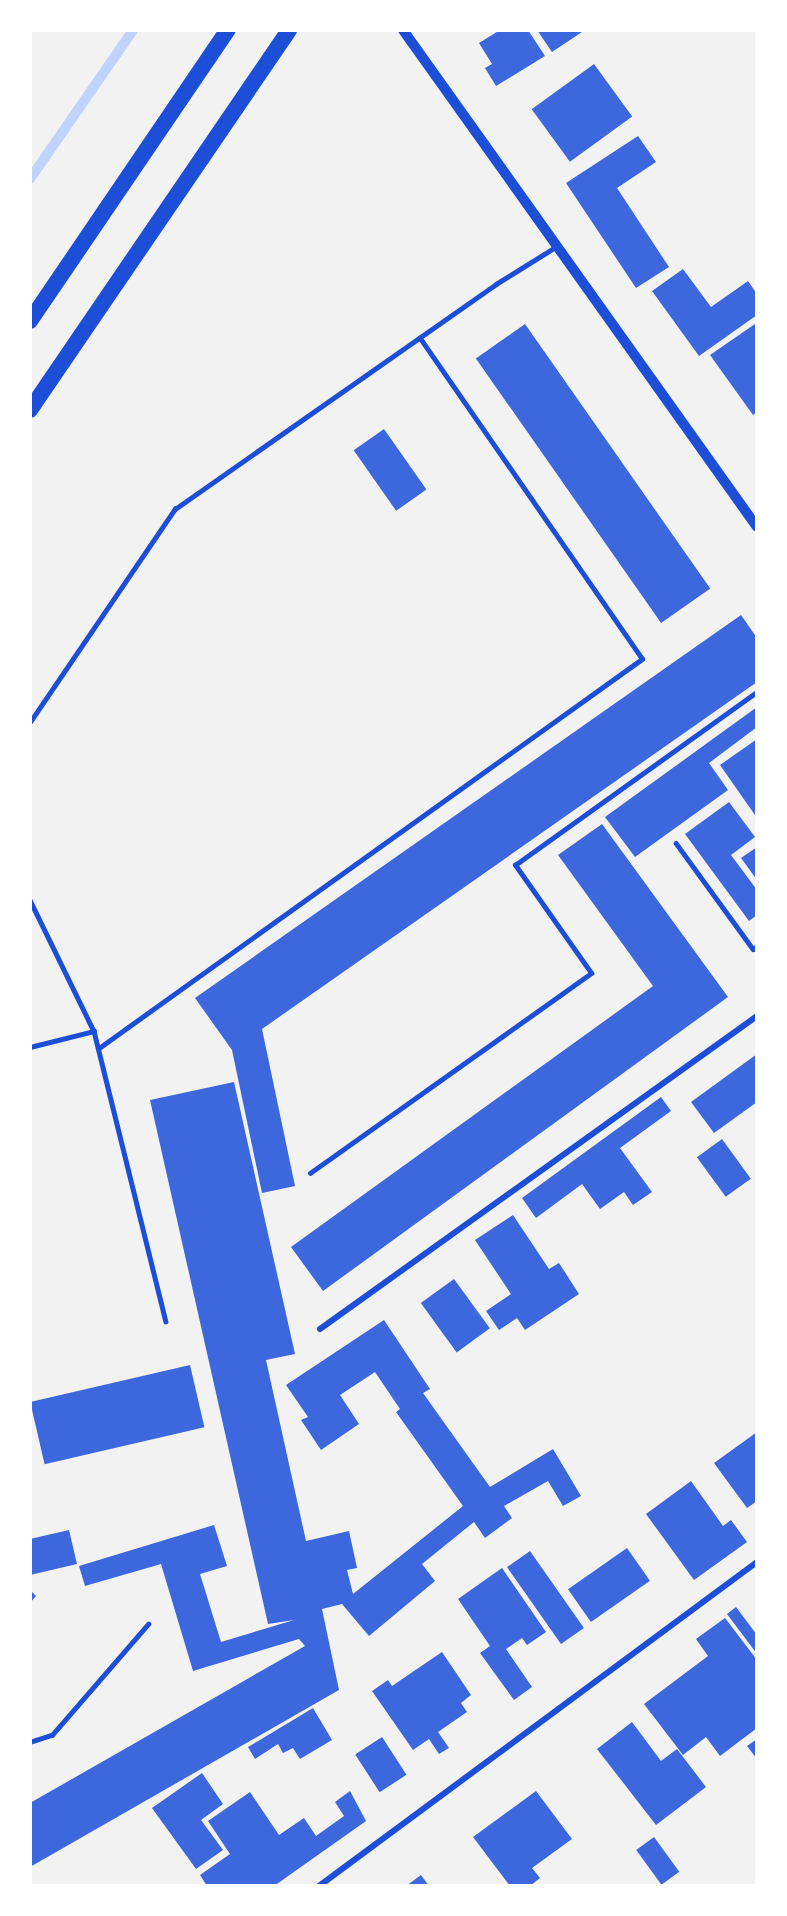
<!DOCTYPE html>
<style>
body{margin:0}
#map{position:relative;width:787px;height:1916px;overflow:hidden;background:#f2f2f2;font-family:"Fira Sans",sans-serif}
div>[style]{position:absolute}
.stream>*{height:10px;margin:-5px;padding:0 5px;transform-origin:5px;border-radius:5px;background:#bfd3fe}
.building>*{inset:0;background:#3d67dc;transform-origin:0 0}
.service>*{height:4.5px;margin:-2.25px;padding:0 2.25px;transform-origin:2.25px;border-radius:2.25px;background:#1d4ed8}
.minor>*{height:6px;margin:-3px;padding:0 3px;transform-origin:3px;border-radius:3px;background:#1d4ed8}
.tertiary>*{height:10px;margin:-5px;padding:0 5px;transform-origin:5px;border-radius:5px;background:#1d4ed8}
.trunk>*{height:16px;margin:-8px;padding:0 8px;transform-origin:8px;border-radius:8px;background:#1d4ed8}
span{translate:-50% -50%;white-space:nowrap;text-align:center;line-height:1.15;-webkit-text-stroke:4.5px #fff;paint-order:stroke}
.frame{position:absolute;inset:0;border:32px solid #fff;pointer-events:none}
</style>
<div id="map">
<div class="stream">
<i style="left:30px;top:179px;width:181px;rotate:-55.3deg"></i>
</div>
<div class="building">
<i style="clip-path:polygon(500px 30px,528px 30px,545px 56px,496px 86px,485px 68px,492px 64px,479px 43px)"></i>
<i style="clip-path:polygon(537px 30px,585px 30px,552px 52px)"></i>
<i style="left:594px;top:64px;width:65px;height:77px;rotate:54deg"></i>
<i style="clip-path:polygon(638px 136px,656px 162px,617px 188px,669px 267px,636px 288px,566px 183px)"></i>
<i style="clip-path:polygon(683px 269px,711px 307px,748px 281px,757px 294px,757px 315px,699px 356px,652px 291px)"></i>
<i style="left:525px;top:324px;width:323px;height:60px;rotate:55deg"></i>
<i style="clip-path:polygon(755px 324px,757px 412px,753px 415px,710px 355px)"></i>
<i style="left:384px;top:429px;width:74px;height:37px;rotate:55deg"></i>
<i style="clip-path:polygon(741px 615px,757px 638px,757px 682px,262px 1029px,295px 1186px,262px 1193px,232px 1050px,195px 998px)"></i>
<i style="clip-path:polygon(757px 707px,757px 727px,709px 763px,728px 790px,635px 857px,605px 817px)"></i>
<i style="clip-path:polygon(757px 739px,757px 818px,720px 765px)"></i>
<i style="clip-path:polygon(729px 802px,755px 837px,731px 855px,757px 890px,757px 915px,749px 921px,685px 834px)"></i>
<i style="clip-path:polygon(602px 824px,728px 997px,323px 1291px,291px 1247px,653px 986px,558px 855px)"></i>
<i style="clip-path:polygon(757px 847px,757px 880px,741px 858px)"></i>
<i style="clip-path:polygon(757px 1054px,757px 1102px,714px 1133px,691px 1102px)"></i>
<i style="clip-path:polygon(234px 1082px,295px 1354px,266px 1360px,306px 1541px,349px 1531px,357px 1568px,347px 1570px,353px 1594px,463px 1506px,396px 1412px,400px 1409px,375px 1372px,340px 1395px,359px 1424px,321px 1450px,301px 1420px,308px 1417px,286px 1385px,384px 1320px,430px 1389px,423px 1393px,490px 1487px,553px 1449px,581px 1496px,563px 1506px,548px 1481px,504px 1506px,512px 1518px,485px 1538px,474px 1522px,422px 1564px,435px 1581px,369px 1636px,342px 1604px,322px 1609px,339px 1690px,30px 1867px,30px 1803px,305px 1646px,299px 1639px,193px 1671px,161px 1564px,85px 1586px,79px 1566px,214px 1525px,227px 1566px,200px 1574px,221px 1642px,294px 1620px,268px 1624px,150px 1100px)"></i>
<i style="clip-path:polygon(661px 1097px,671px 1111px,620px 1148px,652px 1192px,633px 1205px,624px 1192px,600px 1209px,582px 1184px,536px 1218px,522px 1198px)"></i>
<i style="left:722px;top:1139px;width:49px;height:31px;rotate:54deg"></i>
<i style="clip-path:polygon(513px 1215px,549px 1269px,559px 1263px,579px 1294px,525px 1330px,517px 1318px,499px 1330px,486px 1311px,511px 1294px,475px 1240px)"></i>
<i style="left:454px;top:1279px;width:61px;height:41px;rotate:54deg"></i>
<i style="left:190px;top:1365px;width:64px;height:164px;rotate:77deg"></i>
<i style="clip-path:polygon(757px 1432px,757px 1501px,747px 1508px,714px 1463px)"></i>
<i style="clip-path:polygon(691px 1481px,723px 1526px,731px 1520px,747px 1542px,694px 1580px,646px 1514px)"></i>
<i style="clip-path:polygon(69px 1530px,77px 1564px,30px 1575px,30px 1539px)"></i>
<i style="left:627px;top:1548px;width:40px;height:72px;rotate:55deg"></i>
<i style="left:530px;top:1551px;width:94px;height:28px;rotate:55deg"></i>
<i style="clip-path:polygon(502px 1568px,546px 1632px,527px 1645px,522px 1638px,506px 1649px,532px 1687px,514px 1700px,480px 1653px,490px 1646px,458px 1599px)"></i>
<i style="clip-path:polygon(30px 1590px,36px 1596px,30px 1603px)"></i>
<i style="clip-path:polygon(736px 1607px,757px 1635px,757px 1654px,727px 1614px)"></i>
<i style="clip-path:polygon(725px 1618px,757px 1660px,757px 1728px,720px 1756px,706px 1737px,683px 1755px,644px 1704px,708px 1656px,696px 1639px)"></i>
<i style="clip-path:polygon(442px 1652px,471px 1695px,461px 1703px,467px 1712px,438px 1732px,449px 1748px,439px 1754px,429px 1739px,413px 1750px,372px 1691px,388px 1680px,392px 1686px)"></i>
<i style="clip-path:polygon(313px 1708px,332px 1740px,300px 1759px,293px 1748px,283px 1753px,278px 1744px,255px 1759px,248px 1747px)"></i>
<i style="clip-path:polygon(632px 1722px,661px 1761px,677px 1749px,706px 1787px,656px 1825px,597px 1749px)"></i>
<i style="left:382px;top:1737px;width:45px;height:32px;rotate:57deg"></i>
<i style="clip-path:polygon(757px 1739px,757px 1759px,747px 1746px)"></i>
<i style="clip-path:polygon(202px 1773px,223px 1804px,201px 1820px,223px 1850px,196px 1869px,152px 1808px)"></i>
<i style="clip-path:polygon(350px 1791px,366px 1821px,274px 1886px,207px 1886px,200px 1875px,230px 1854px,208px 1821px,250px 1792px,279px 1835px,304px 1818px,316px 1836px,344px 1816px,335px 1802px)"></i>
<i style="clip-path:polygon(536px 1791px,572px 1839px,532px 1868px,540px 1878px,530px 1886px,510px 1886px,473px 1837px)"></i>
<i style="left:654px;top:1837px;width:43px;height:22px;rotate:54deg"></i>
<i style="clip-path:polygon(421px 1875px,429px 1886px,406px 1886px)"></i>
</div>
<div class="service">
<i style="left:30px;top:722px;width:258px;rotate:-55.8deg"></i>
<i style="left:175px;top:509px;width:392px;rotate:-35deg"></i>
<i style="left:496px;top:284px;width:72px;rotate:-31.9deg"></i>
<i style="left:676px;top:843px;width:131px;rotate:54deg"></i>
<i style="left:753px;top:949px;width:5px;rotate:-37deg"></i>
<i style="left:30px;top:900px;width:146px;rotate:64deg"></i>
<i style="left:30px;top:1047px;width:66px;rotate:-14deg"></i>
<i style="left:94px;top:1031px;width:299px;rotate:76.1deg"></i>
<i style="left:99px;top:1048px;width:668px;rotate:-35.62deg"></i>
<i style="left:642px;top:659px;width:390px;rotate:-124.7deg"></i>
<i style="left:310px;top:1173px;width:345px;rotate:-35.4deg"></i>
<i style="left:591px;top:973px;width:132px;rotate:-125.1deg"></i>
<i style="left:515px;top:865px;width:297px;rotate:-35.6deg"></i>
<i style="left:30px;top:1742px;width:23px;rotate:-18deg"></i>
<i style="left:52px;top:1735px;width:147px;rotate:-49.1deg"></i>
</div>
<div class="minor">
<i style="left:320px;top:1329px;width:538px;rotate:-35.61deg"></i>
<i style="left:319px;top:1886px;width:545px;rotate:-36.49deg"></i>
</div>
<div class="tertiary">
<i style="left:403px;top:30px;width:610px;rotate:54.54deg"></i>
</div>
<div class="trunk">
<i style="left:30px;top:321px;width:352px;rotate:-55.8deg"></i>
<i style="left:30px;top:410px;width:460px;rotate:-55.7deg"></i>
</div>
<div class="frame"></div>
</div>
